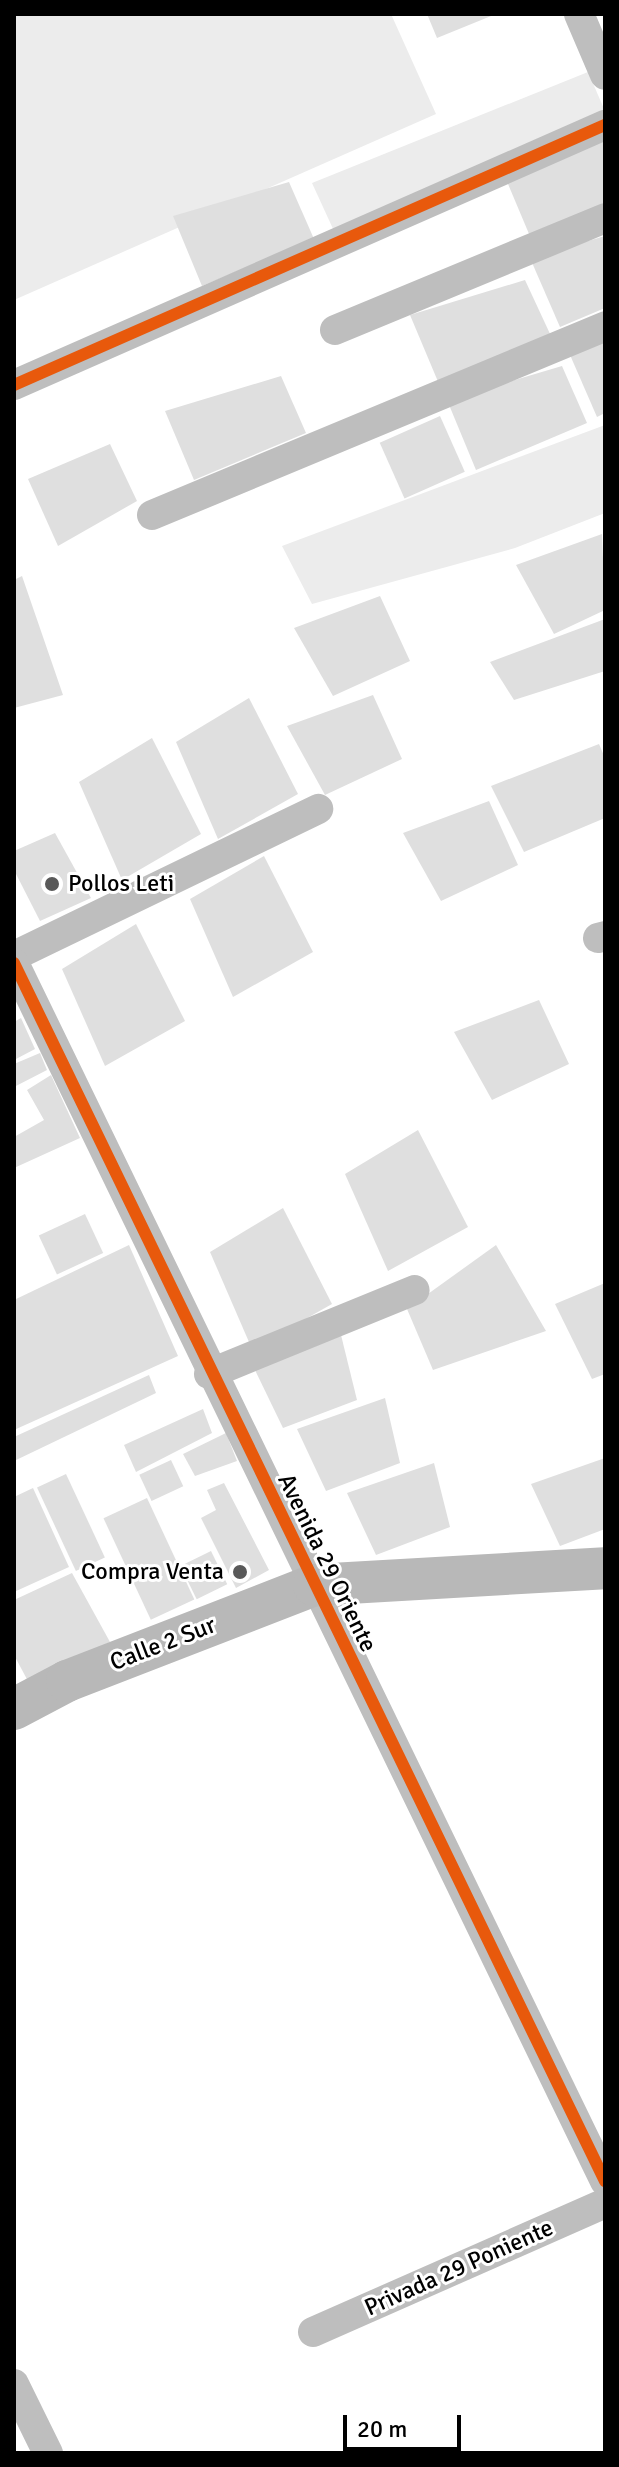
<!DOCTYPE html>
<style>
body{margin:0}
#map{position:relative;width:619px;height:2467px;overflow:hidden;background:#fff;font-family:Signika,sans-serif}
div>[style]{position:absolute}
.green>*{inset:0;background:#ececec}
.building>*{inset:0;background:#dfdfdf;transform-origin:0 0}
.street>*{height:30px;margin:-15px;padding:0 15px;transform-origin:15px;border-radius:15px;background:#bebebe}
.secondary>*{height:42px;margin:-21px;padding:0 21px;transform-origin:21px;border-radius:21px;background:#b8b8b8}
.cycleway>*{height:12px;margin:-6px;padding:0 6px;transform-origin:6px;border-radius:6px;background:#e8590c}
.dots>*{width:22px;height:22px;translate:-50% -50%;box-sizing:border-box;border:4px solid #fff;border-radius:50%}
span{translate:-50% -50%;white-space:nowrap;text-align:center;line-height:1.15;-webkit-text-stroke:6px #fff;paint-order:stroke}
.poi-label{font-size:24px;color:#000}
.left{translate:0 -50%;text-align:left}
.right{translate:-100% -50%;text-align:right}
.street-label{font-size:24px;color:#000}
.frame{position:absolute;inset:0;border:16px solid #000;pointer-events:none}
.scale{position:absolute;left:343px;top:2415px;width:118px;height:36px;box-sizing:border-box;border:4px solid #000;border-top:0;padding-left:10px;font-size:24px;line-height:28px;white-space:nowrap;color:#000;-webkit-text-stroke:6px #fff;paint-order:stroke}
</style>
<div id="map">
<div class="green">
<i style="clip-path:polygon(14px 14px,391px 14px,436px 114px,14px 300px)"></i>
<i style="clip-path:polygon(588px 72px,605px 111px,334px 231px,312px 183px)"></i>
<i style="clip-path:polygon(605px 425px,605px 513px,515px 548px,312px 604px,282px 546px)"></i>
</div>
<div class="building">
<i style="clip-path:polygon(427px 14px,496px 14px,437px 38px)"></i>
<i style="clip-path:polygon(605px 141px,605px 210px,532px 241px,503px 172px)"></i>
<i style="clip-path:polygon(289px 182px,314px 239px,202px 286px,173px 216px)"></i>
<i style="clip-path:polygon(605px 236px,605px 308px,560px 327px,530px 258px)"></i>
<i style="clip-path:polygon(525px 280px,551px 336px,439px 384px,410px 315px)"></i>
<i style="clip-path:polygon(605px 336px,605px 413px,597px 417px,567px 348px)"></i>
<i style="clip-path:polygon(562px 366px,587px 423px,476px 470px,447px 400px)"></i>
<i style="clip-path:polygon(281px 376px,306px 433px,194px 480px,165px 411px)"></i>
<i style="left:440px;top:416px;width:61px;height:66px;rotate:66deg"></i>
<i style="clip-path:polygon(110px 444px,137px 501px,58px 546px,28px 479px)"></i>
<i style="clip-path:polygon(602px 534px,605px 610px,554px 634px,516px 565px)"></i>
<i style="clip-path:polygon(22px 576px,63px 695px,14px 708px,14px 580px)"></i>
<i style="clip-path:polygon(380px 596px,410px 661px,333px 696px,294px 628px)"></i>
<i style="clip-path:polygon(605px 619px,605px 671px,514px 700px,490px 662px)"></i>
<i style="clip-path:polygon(373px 695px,402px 759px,325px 795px,287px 726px)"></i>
<i style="clip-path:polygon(249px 698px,298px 794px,218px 839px,176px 742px)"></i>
<i style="clip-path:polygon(152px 738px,201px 834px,122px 880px,79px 782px)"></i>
<i style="clip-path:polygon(599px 744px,605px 758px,605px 818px,524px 852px,491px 786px)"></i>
<i style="clip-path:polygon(489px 801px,518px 865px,441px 901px,403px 833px)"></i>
<i style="clip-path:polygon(55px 833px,91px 898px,40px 921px,14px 870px,14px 851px)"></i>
<i style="clip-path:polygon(264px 856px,313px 952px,233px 997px,190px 899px)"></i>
<i style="clip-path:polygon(136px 924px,185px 1021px,105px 1066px,62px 969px)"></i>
<i style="clip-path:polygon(539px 1000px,569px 1064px,492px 1100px,454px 1032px)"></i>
<i style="clip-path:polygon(21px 1018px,35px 1049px,16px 1059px,14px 1022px)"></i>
<i style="clip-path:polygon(40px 1053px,47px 1070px,14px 1087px,14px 1064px)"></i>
<i style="clip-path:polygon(51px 1075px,80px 1138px,14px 1168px,14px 1137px,44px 1120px,27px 1090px)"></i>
<i style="clip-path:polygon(418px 1130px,468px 1227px,388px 1271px,345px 1174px)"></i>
<i style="clip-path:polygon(283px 1208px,332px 1304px,252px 1349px,210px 1252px)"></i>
<i style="left:85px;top:1214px;width:43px;height:51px;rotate:65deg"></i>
<i style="clip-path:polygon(129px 1245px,178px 1356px,14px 1430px,14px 1300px)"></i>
<i style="clip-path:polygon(496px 1245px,546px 1331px,433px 1370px,407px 1309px)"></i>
<i style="clip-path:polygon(605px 1283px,605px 1374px,592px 1379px,555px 1304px)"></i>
<i style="clip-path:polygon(341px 1335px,357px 1400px,283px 1428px,253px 1366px)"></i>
<i style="clip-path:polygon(149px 1375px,156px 1393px,14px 1461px,14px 1437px)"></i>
<i style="clip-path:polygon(385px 1398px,400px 1463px,326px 1491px,297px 1429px)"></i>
<i style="clip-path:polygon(203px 1409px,212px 1433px,136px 1472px,124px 1445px)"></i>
<i style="clip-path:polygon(226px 1433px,237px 1461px,195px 1476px,183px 1454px)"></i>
<i style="clip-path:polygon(605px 1458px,605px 1529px,560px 1546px,531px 1484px)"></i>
<i style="left:171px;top:1460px;width:29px;height:35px;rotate:65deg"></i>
<i style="clip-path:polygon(434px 1463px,450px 1527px,376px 1555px,347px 1493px)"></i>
<i style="left:66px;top:1474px;width:92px;height:32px;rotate:65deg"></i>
<i style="clip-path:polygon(224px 1483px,269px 1570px,236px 1588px,201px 1518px,216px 1510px,207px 1490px)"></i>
<i style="clip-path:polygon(33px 1488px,69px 1567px,14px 1592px,14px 1497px)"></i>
<i style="left:147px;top:1498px;width:112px;height:48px;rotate:65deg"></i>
<i style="left:211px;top:1551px;width:37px;height:34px;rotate:64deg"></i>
<i style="clip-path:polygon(72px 1573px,110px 1642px,29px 1683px,14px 1655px,14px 1600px)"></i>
</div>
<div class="street">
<i style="left:579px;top:14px;width:66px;rotate:66.9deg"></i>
<i style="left:335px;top:330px;width:292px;rotate:-22.5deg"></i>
<i style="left:14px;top:385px;width:646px;rotate:-23.75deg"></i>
<i style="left:152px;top:515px;width:491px;rotate:-22.6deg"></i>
<i style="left:598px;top:938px;width:7px;rotate:-16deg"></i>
<i style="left:14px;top:956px;width:338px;rotate:-25.8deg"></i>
<i style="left:14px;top:963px;width:1354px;rotate:64.12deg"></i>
<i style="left:209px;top:1374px;width:222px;rotate:-22.2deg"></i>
<i style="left:313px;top:2332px;width:319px;rotate:-23.8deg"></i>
<i style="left:14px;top:2384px;width:77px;rotate:63.8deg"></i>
</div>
<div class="secondary">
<i style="left:14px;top:1709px;width:60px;rotate:-27.8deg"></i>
<i style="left:67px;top:1681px;width:265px;rotate:-21.2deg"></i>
<i style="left:314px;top:1585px;width:291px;rotate:-3.3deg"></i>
</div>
<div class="cycleway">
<i style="left:14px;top:385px;width:646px;rotate:-23.75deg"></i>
<i style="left:14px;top:963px;width:1354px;rotate:64.12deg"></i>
</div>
<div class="dots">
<i style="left:52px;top:884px;background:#595959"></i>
<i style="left:240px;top:1572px;background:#595959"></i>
</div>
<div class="poi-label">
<span class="left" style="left:68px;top:884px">Pollos Leti</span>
<span class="right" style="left:224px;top:1572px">Compra Venta</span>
</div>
<div class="street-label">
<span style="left:327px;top:1563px;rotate:64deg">Avenida 29 Oriente</span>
<span style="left:163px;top:1644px;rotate:-21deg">Calle 2 Sur</span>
<span style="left:459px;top:2268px;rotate:-24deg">Privada 29 Poniente</span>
</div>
<div class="frame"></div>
<div class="scale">20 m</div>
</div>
